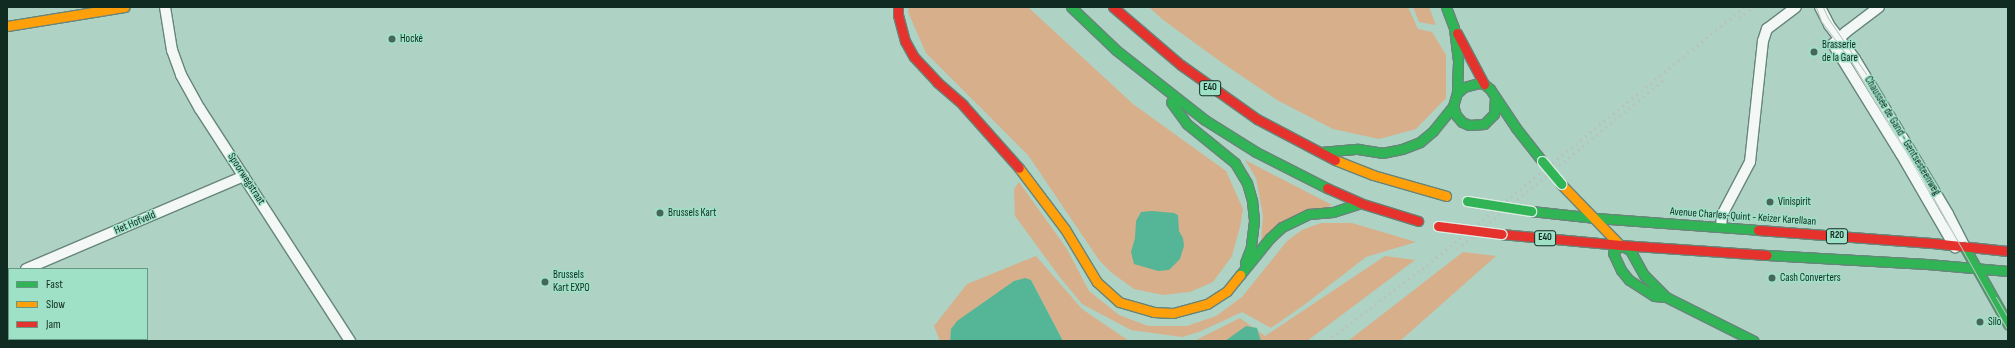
<!DOCTYPE html>
<meta charset="utf-8">
<style>
body{margin:0}
#map{position:relative;width:2015px;height:348px;overflow:hidden;background:#aed2c4;font-family:"Sofia Sans Condensed",sans-serif}
div>[style]{position:absolute}
.green>*{inset:0;background:#d8af8b}
.water>*{inset:0;background:#55b697}
.roads{filter:drop-shadow(1px 0 #67857a) drop-shadow(-1px 0 #67857a) drop-shadow(0 1px #67857a) drop-shadow(0 -1px #67857a)}
.street>*{height:10px;margin:-5px;padding:0 5px;transform-origin:5px;border-radius:5px;background:#f3f8f6}
.fast>*{height:9px;margin:-4.5px;padding:0 4.5px;transform-origin:4.5px;border-radius:4.5px;background:#30b455}
.slow>*{height:9px;margin:-4.5px;padding:0 4.5px;transform-origin:4.5px;border-radius:4.5px;background:#ff9f0a}
.jam>*{height:9px;margin:-4.5px;padding:0 4.5px;transform-origin:4.5px;border-radius:4.5px;background:#e5322d}
.tram>*{height:1px;margin:-0.5px;padding:0 0.5px;transform-origin:0.5px;border-radius:0.5px;background:#b8c3bf}
.rail>*{height:3px;margin-top:-1.5px;transform-origin:0;background:repeating-linear-gradient(90deg,#b8c3bf 0 2px,transparent 0 6px)}
.bridges{filter:drop-shadow(1px 0 #dbebe4) drop-shadow(-1px 0 #dbebe4) drop-shadow(0 1px #dbebe4) drop-shadow(0 -1px #dbebe4)}
.fast-bridge>*{height:9px;margin:-4.5px;padding:0 4.5px;transform-origin:4.5px;border-radius:4.5px;background:#30b455}
.jam-bridge>*{height:9px;margin:-4.5px;padding:0 4.5px;transform-origin:4.5px;border-radius:4.5px;background:#e5322d}
.dots>*{width:11px;height:11px;translate:-50% -50%;box-sizing:border-box;border:2px solid #9fe1c7;border-radius:50%}
span{translate:-50% -50%;white-space:nowrap;text-align:center;line-height:1.15;-webkit-text-stroke:3px #9fe1c7;paint-order:stroke}
.shield-label span{padding:1px 3px;background:#9fe1c7;border:1px solid;border-radius:3px;-webkit-text-stroke-width:0}
.shield-label{font-size:10px;color:#102b22;font-weight:700}
.poi-label{font-size:11px;color:#102b22}
.left{translate:0 -50%;text-align:left}
.street-label{font-size:11px;color:#102b22}
.frame{position:absolute;inset:0;border:8px solid #102b22;pointer-events:none}
.legend{position:absolute;left:8px;top:268px;width:140px;height:72px;box-sizing:border-box;background:#9fe1c7;border:1px solid #669885;margin:0;padding:5px 7px;list-style:none;font-size:12px;color:#102b22}
.legend li{display:flex;align-items:center;gap:8px;height:20px}
.legend b{width:20px;border:1px solid #669885}
</style>
<div id="map">
<div class="green">
<i style="clip-path:polygon(909px 7px,1028px 7px,1133px 104px,1226px 171px,1243px 209px,1240px 227px,1232px 256px,1213px 282px,1190px 292px,1163px 295px,1134px 289px,1112px 273px,1099px 260px,1028px 155px,926px 53px,908px 12px)"></i>
<i style="clip-path:polygon(1149px 7px,1408px 7px,1418px 29px,1432px 32px,1446px 55px,1446px 98px,1416px 129px,1379px 139px,1333px 129px,1277px 100px,1221px 62px,1162px 19px)"></i>
<i style="clip-path:polygon(1413px 7px,1429px 7px,1436px 25px,1419px 22px)"></i>
<i style="clip-path:polygon(1245px 160px,1332px 205px,1261px 242px,1263px 216px,1256px 178px)"></i>
<i style="clip-path:polygon(1019px 182px,1067px 249px,1089px 291px,1119px 315px,1148px 326px,1187px 326px,1216px 316px,1242px 297px,1287px 241px,1302px 230px,1321px 223px,1352px 223px,1416px 242px,1366px 257px,1304px 305px,1271px 328px,1242px 312px,1199px 332px,1182px 337px,1131px 330px,1082px 304px,1059px 276px,1015px 216px,1014px 189px)"></i>
<i style="clip-path:polygon(1463px 252px,1496px 256px,1400px 341px,1348px 341px)"></i>
<i style="clip-path:polygon(1036px 256px,1082px 309px,1129px 341px,1063px 341px,1031px 280px,951px 329px,950px 341px,940px 341px,934px 326px,967px 284px)"></i>
<i style="clip-path:polygon(1385px 256px,1415px 260px,1307px 341px,1194px 341px,1240px 318px,1265px 336px)"></i>
</div>
<div class="water">
<i style="clip-path:polygon(1152px 211px,1174px 213px,1178px 215px,1179px 231px,1183px 238px,1184px 246px,1180px 259px,1169px 270px,1158px 271px,1134px 264px,1131px 252px,1135px 238px,1136px 221px,1141px 212px)"></i>
<i style="clip-path:polygon(1025px 278px,1031px 280px,1063px 341px,950px 341px,951px 329px,957px 321px,1014px 281px)"></i>
<i style="clip-path:polygon(1246px 326px,1257px 328px,1261px 341px,1225px 341px)"></i>
</div>
<div class="roads">
<div class="street">
<i style="left:165px;top:7px;width:44px;rotate:80.8deg"></i>
<i style="left:172px;top:50px;width:27px;rotate:70deg"></i>
<i style="left:181px;top:75px;width:39px;rotate:61deg"></i>
<i style="left:200px;top:109px;width:276px;rotate:57.1deg"></i>
<i style="left:1820px;top:7px;width:20px;rotate:63deg"></i>
<i style="left:1829px;top:25px;width:43px;rotate:52.6deg"></i>
<i style="left:1855px;top:59px;width:71px;rotate:58.8deg"></i>
<i style="left:1892px;top:120px;width:109px;rotate:59.2deg"></i>
<i style="left:1948px;top:214px;width:36px;rotate:63deg"></i>
<i style="left:1879px;top:7px;width:41px;rotate:142.9deg"></i>
<i style="left:1846px;top:32px;width:18px;rotate:137deg"></i>
<i style="left:1833px;top:44px;width:129px;rotate:58.3deg"></i>
<i style="left:1901px;top:154px;width:108px;rotate:59.9deg"></i>
<i style="left:1721px;top:227px;width:12px;rotate:-85deg"></i>
<i style="left:1722px;top:215px;width:60px;rotate:-62.2deg"></i>
<i style="left:1750px;top:162px;width:122px;rotate:-83.9deg"></i>
<i style="left:1763px;top:41px;width:13px;rotate:-72deg"></i>
<i style="left:1767px;top:29px;width:36px;rotate:-37deg"></i>
<i style="left:26px;top:269px;width:237px;rotate:-23.1deg"></i>
<i style="left:7px;top:277px;width:2px;rotate:-27deg"></i>
</div>
<div class="fast">
<i style="left:1071px;top:7px;width:62px;rotate:43.7deg"></i>
<i style="left:1116px;top:50px;width:113px;rotate:38.2deg"></i>
<i style="left:1205px;top:120px;width:60px;rotate:32.1deg"></i>
<i style="left:1256px;top:152px;width:80px;rotate:26.9deg"></i>
<i style="left:1446px;top:7px;width:22px;rotate:69deg"></i>
<i style="left:1454px;top:28px;width:34px;rotate:83deg"></i>
<i style="left:1458px;top:62px;width:31px;rotate:92deg"></i>
<i style="left:1495px;top:97px;width:17px;rotate:93deg"></i>
<i style="left:1494px;top:114px;width:14px;rotate:135deg"></i>
<i style="left:1484px;top:124px;width:15px;rotate:176deg"></i>
<i style="left:1469px;top:125px;width:8px;rotate:-157deg"></i>
<i style="left:1462px;top:122px;width:9px;rotate:-131deg"></i>
<i style="left:1456px;top:115px;width:9px;rotate:-108deg"></i>
<i style="left:1453px;top:106px;width:14px;rotate:-73deg"></i>
<i style="left:1457px;top:93px;width:9px;rotate:-41deg"></i>
<i style="left:1464px;top:87px;width:16px;rotate:-15deg"></i>
<i style="left:1479px;top:83px;width:5px;rotate:11deg"></i>
<i style="left:1484px;top:84px;width:8px;rotate:40deg"></i>
<i style="left:1490px;top:89px;width:47px;rotate:56.3deg"></i>
<i style="left:1516px;top:128px;width:42px;rotate:51.8deg"></i>
<i style="left:1171px;top:102px;width:27px;rotate:54deg"></i>
<i style="left:1187px;top:124px;width:62px;rotate:39.1deg"></i>
<i style="left:1235px;top:163px;width:23px;rotate:59deg"></i>
<i style="left:1247px;top:183px;width:19px;rotate:74deg"></i>
<i style="left:1252px;top:201px;width:20px;rotate:84deg"></i>
<i style="left:1254px;top:221px;width:26px;rotate:97deg"></i>
<i style="left:1251px;top:247px;width:17px;rotate:111deg"></i>
<i style="left:1321px;top:152px;width:37px;rotate:-5deg"></i>
<i style="left:1358px;top:149px;width:24px;rotate:9deg"></i>
<i style="left:1382px;top:153px;width:20px;rotate:-11deg"></i>
<i style="left:1402px;top:149px;width:19px;rotate:-21deg"></i>
<i style="left:1420px;top:142px;width:17px;rotate:-40deg"></i>
<i style="left:1433px;top:131px;width:32px;rotate:-51deg"></i>
<i style="left:1531px;top:211px;width:65px;rotate:6.1deg"></i>
<i style="left:1596px;top:218px;width:162px;rotate:4.2deg"></i>
<i style="left:1964px;top:246px;width:90px;rotate:60.6deg"></i>
<i style="left:1767px;top:255px;width:160px;rotate:3.2deg"></i>
<i style="left:1927px;top:264px;width:81px;rotate:4.9deg"></i>
<i style="left:1240px;top:275px;width:48px;rotate:-51deg"></i>
<i style="left:1270px;top:238px;width:16px;rotate:-43deg"></i>
<i style="left:1282px;top:227px;width:30px;rotate:-26deg"></i>
<i style="left:1309px;top:214px;width:24px;rotate:-5deg"></i>
<i style="left:1333px;top:212px;width:28px;rotate:-18deg"></i>
<i style="left:1666px;top:297px;width:12px;rotate:-175deg"></i>
<i style="left:1654px;top:296px;width:30px;rotate:-147deg"></i>
<i style="left:1629px;top:280px;width:13px;rotate:-129deg"></i>
<i style="left:1621px;top:270px;width:19px;rotate:-115deg"></i>
<i style="left:1613px;top:253px;width:11px;rotate:-49deg"></i>
<i style="left:1620px;top:245px;width:11px;rotate:27deg"></i>
<i style="left:1630px;top:250px;width:29px;rotate:61deg"></i>
<i style="left:1644px;top:275px;width:31px;rotate:45deg"></i>
<i style="left:1666px;top:297px;width:98px;rotate:26.6deg"></i>
</div>
<div class="slow">
<i style="left:7px;top:26px;width:119px;rotate:-9.2deg"></i>
<i style="left:1335px;top:160px;width:41px;rotate:21.5deg"></i>
<i style="left:1373px;top:175px;width:76px;rotate:16deg"></i>
<i style="left:1019px;top:168px;width:76px;rotate:53deg"></i>
<i style="left:1065px;top:229px;width:62px;rotate:58.9deg"></i>
<i style="left:1097px;top:282px;width:30px;rotate:42deg"></i>
<i style="left:1119px;top:302px;width:35px;rotate:16deg"></i>
<i style="left:1153px;top:312px;width:20px;rotate:3deg"></i>
<i style="left:1173px;top:313px;width:35px;rotate:-15deg"></i>
<i style="left:1207px;top:304px;width:24px;rotate:-33deg"></i>
<i style="left:1227px;top:291px;width:21px;rotate:-51deg"></i>
<i style="left:1561px;top:184px;width:85px;rotate:46deg"></i>
</div>
<div class="jam">
<i style="left:898px;top:7px;width:8px;rotate:90deg"></i>
<i style="left:898px;top:15px;width:27px;rotate:75deg"></i>
<i style="left:905px;top:41px;width:18px;rotate:61deg"></i>
<i style="left:914px;top:57px;width:34px;rotate:47deg"></i>
<i style="left:937px;top:82px;width:35px;rotate:41deg"></i>
<i style="left:963px;top:105px;width:84px;rotate:48.4deg"></i>
<i style="left:1113px;top:7px;width:89px;rotate:40.5deg"></i>
<i style="left:1181px;top:65px;width:93px;rotate:35.4deg"></i>
<i style="left:1257px;top:119px;width:88px;rotate:27.7deg"></i>
<i style="left:1457px;top:33px;width:58px;rotate:62.1deg"></i>
<i style="left:1327px;top:188px;width:36px;rotate:24deg"></i>
<i style="left:1360px;top:203px;width:61px;rotate:17.2deg"></i>
<i style="left:1758px;top:230px;width:174px;rotate:4.3deg"></i>
<i style="left:1932px;top:243px;width:76px;rotate:6deg"></i>
<i style="left:1501px;top:234px;width:120px;rotate:5.3deg"></i>
<i style="left:1620px;top:245px;width:147px;rotate:3.9deg"></i>
</div>
</div>
<div class="tram">
<i style="left:1816px;top:7px;width:15px;rotate:70deg"></i>
<i style="left:1821px;top:21px;width:50px;rotate:53.1deg"></i>
<i style="left:1851px;top:61px;width:132px;rotate:58.6deg"></i>
<i style="left:1920px;top:174px;width:180px;rotate:60.7deg"></i>
<i style="left:1823px;top:7px;width:12px;rotate:66deg"></i>
<i style="left:1828px;top:18px;width:68px;rotate:55.8deg"></i>
<i style="left:1996px;top:297px;width:24px;rotate:60deg"></i>
</div>
<div class="rail">
<i style="left:1739px;top:18px;width:18px;rotate:-38deg"></i>
<i style="left:1457px;top:249px;width:269px;rotate:-39.3deg"></i>
<i style="left:1327px;top:341px;width:119px;rotate:-37.2deg"></i>
<i style="left:1422px;top:269px;width:415px;rotate:-39.1deg"></i>
</div>
<div class="bridges">
<div class="fast-bridge">
<i style="left:1542px;top:161px;width:30px;rotate:50deg"></i>
<i style="left:1467px;top:201px;width:65px;rotate:8.9deg"></i>
</div>
<div class="jam-bridge">
<i style="left:1438px;top:226px;width:64px;rotate:7.2deg"></i>
</div>
</div>
<div class="dots">
<i style="left:392px;top:39px;background:#47655b"></i>
<i style="left:1814px;top:52px;background:#47655b"></i>
<i style="left:1770px;top:202px;background:#47655b"></i>
<i style="left:660px;top:213px;background:#47655b"></i>
<i style="left:1772px;top:278px;background:#47655b"></i>
<i style="left:545px;top:282px;background:#47655b"></i>
<i style="left:1980px;top:322px;background:#47655b"></i>
</div>
<div class="shield-label">
<span style="left:1210px;top:88px">E40</span>
<span style="left:1837px;top:236px">R20</span>
<span style="left:1545px;top:238px">E40</span>
</div>
<div class="poi-label">
<span class="left" style="left:400px;top:39px">Hocké</span>
<span class="left" style="left:1822px;top:52px">Brasserie<br>de la Gare</span>
<span class="left" style="left:1778px;top:202px">Vinispirit</span>
<span class="left" style="left:668px;top:213px">Brussels Kart</span>
<span class="left" style="left:553px;top:282px">Brussels<br>Kart EXPO</span>
<span class="left" style="left:1780px;top:278px">Cash Converters</span>
<span class="left" style="left:1988px;top:322px">Silo</span>
</div>
<div class="street-label">
<span style="left:1902px;top:136px;rotate:59deg">Chaussée de Gand - Gentsesteenweg</span>
<span style="left:246px;top:179px;rotate:57deg">Spoorwegstraat</span>
<span style="left:1743px;top:217px;rotate:4deg">Avenue Charles-Quint - Keizer Karellaan</span>
<span style="left:135px;top:223px;rotate:-23deg">Het Hofveld</span>
</div>
<div class="frame"></div>
<ul class="legend">
<li><b style="height:5px;background:#30b455"></b>Fast</li>
<li><b style="height:5px;background:#ff9f0a"></b>Slow</li>
<li><b style="height:5px;background:#e5322d"></b>Jam</li>
</ul>
</div>
